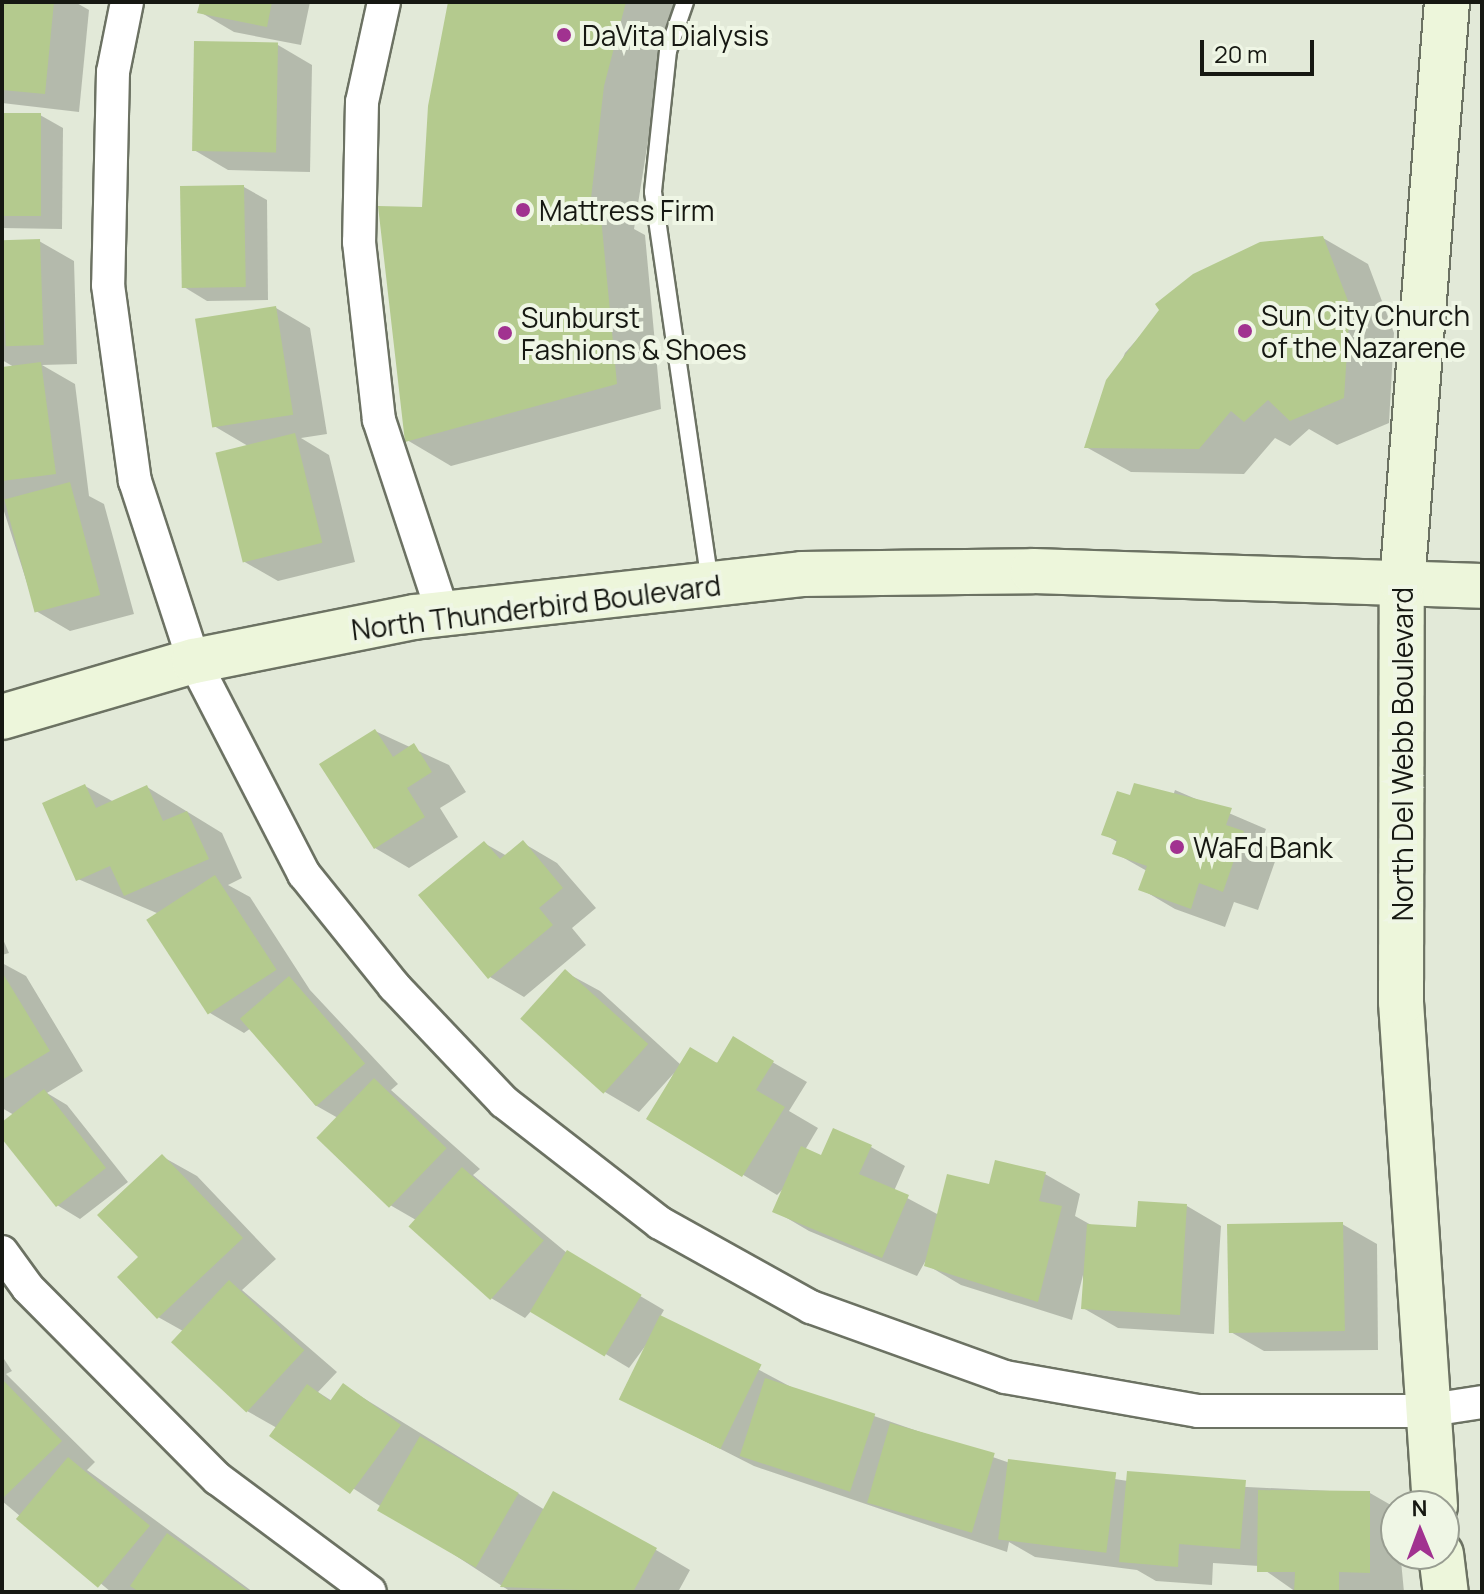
<!DOCTYPE html>
<style>
body{margin:0}
#map{position:relative;width:1484px;height:1594px;overflow:hidden;background:#e2e9d8;font-family:Manrope,sans-serif}
div>[style]{position:absolute}
.shadow>*{inset:0;background:#0003}
.building>*{inset:0;background:#b4ca8e;transform-origin:0 0}
.roads{filter:drop-shadow(2px 0 #6c7263) drop-shadow(-2px 0 #6c7263) drop-shadow(0 2px #6c7263) drop-shadow(0 -2px #6c7263)}
.lane>*{height:16px;margin:-8px;padding:0 8px;transform-origin:8px;border-radius:8px;background:#fff}
.street>*{height:32px;margin:-16px;padding:0 16px;transform-origin:16px;border-radius:16px;background:#fff}
.secondary>*{height:44px;margin:-22px;padding:0 22px;transform-origin:22px;border-radius:22px;background:#edf6db}
.dots>*{width:22px;height:22px;translate:-50% -50%;box-sizing:border-box;border:4px solid #eff6e5;border-radius:50%}
span{translate:-50% -50%;white-space:nowrap;text-align:center;line-height:1.15;-webkit-text-stroke:8px #eff6e5;paint-order:stroke}
.poi-label{font-size:28px;color:#161812}
.left{translate:0 -50%;text-align:left}
.street-label{font-size:28px;color:#161812}
.frame{position:absolute;inset:0;border:4px solid #161812;pointer-events:none}
.north{position:absolute;left:1380px;top:1490px;width:80px;height:80px;box-sizing:border-box;background:#eff6e5;border:2px solid #989d91;border-radius:50%;rotate:359deg;font-size:22px;font-weight:700;line-height:32px;text-align:center;color:#161812}
.north::after{content:'';display:block;margin:auto;width:28px;height:36px;background:#a13290;clip-path:polygon(50% 0,100% 100%,50% 72%,0 100%)}
.scale{position:absolute;left:1200px;top:40px;width:114px;height:36px;box-sizing:border-box;border:4px solid #161812;border-top:0;padding-left:10px;font-size:24px;line-height:28px;white-space:nowrap;color:#161812;-webkit-text-stroke:6px #eff6e5;paint-order:stroke}
</style>
<div id="map">
<div class="shadow">
<i style="clip-path:polygon(2px 2px,75px 2px,89px 10px,79px 112px,2px 103px)"></i>
<i style="clip-path:polygon(202px 2px,310px 2px,301px 45px,234px 32px,200px 12px)"></i>
<i style="clip-path:polygon(450px 2px,680px 2px,662px 53px,634px 229px,645px 235px,661px 409px,451px 466px,407px 440px)"></i>
<i style="clip-path:polygon(278px 45px,312px 65px,310px 172px,228px 170px,194px 150px)"></i>
<i style="clip-path:polygon(2px 115px,40px 115px,63px 128px,62px 229px,2px 228px)"></i>
<i style="clip-path:polygon(244px 187px,267px 200px,268px 300px,207px 301px,184px 287px)"></i>
<i style="clip-path:polygon(1323px 238px,1368px 264px,1394px 333px,1389px 423px,1337px 445px,1309px 429px,1290px 446px,1275px 438px,1244px 474px,1131px 472px,1086px 447px,1125px 353px,1162px 311px)"></i>
<i style="clip-path:polygon(39px 241px,74px 261px,77px 364px,42px 365px,75px 384px,89px 496px,104px 504px,134px 614px,70px 631px,36px 611px,2px 505px,2px 369px,14px 367px,2px 360px,2px 243px)"></i>
<i style="clip-path:polygon(276px 308px,310px 328px,327px 434px,301px 438px,329px 455px,355px 562px,278px 581px,243px 561px,248px 446px,214px 426px)"></i>
<i style="clip-path:polygon(375px 731px,449px 765px,466px 792px,440px 808px,458px 837px,409px 868px,375px 848px)"></i>
<i style="clip-path:polygon(85px 786px,114px 802px,147px 787px,222px 833px,242px 878px,228px 885px,250px 897px,310px 990px,398px 1084px,391px 1090px,480px 1169px,473px 1175px,567px 1253px,664px 1310px,660px 1317px,793px 1388px,1010px 1463px,1128px 1481px,1370px 1493px,1396px 1508px,1404px 1592px,1296px 1592px,1259px 1566px,1213px 1563px,1212px 1585px,1156px 1581px,1137px 1570px,1035px 1557px,1009px 1542px,1007px 1552px,754px 1466px,620px 1398px,649px 1341px,629px 1368px,532px 1310px,525px 1318px,491px 1298px,416px 1220px,390px 1205px,338px 1118px,315px 1105px,251px 1028px,244px 1033px,210px 1013px,159px 914px,78px 879px)"></i>
<i style="clip-path:polygon(1175px 790px,1266px 829px,1261px 843px,1278px 853px,1258px 910px,1234px 902px,1225px 927px,1175px 909px,1141px 889px,1147px 871px,1115px 853px,1119px 843px,1104px 834px,1131px 798px,1172px 799px)"></i>
<i style="clip-path:polygon(484px 843px,507px 856px,523px 843px,557px 863px,596px 908px,572px 928px,586px 945px,524px 997px,490px 977px)"></i>
<i style="clip-path:polygon(2px 937px,9px 953px,2px 955px)"></i>
<i style="clip-path:polygon(2px 963px,26px 976px,83px 1071px,47px 1093px,67px 1105px,128px 1182px,80px 1219px,57px 1205px,2px 1135px,14px 1115px,2px 1108px)"></i>
<i style="clip-path:polygon(565px 972px,600px 991px,681px 1065px,767px 1059px,807px 1082px,789px 1111px,818px 1128px,805px 1150px,822px 1157px,871px 1147px,905px 1166px,894px 1191px,939px 1215px,991px 1186px,1045px 1174px,1080px 1194px,1075px 1216px,1093px 1226px,1138px 1229px,1187px 1206px,1221px 1226px,1214px 1334px,1118px 1328px,1083px 1308px,1083px 1275px,1072px 1320px,961px 1285px,927px 1265px,930px 1253px,917px 1276px,809px 1231px,775px 1211px,786px 1186px,777px 1195px,649px 1119px,674px 1073px,639px 1112px,605px 1092px,523px 1018px)"></i>
<i style="clip-path:polygon(163px 1157px,197px 1176px,276px 1259px,242px 1290px,337px 1372px,318px 1392px,332px 1401px,344px 1386px,545px 1510px,554px 1494px,656px 1550px,690px 1570px,678px 1592px,511px 1592px,272px 1435px,277px 1428px,247px 1411px,183px 1331px,158px 1317px,141px 1257px)"></i>
<i style="clip-path:polygon(1342px 1224px,1377px 1244px,1378px 1350px,1264px 1351px,1229px 1331px)"></i>
<i style="clip-path:polygon(2px 1356px,12px 1371px,6px 1374px,95px 1462px,87px 1470px,253px 1592px,111px 1592px,2px 1501px)"></i>
</div>
<div class="building">
<i style="clip-path:polygon(2px 2px,54px 2px,45px 94px,2px 90px)"></i>
<i style="clip-path:polygon(200px 2px,272px 2px,267px 27px,197px 13px)"></i>
<i style="clip-path:polygon(448px 2px,626px 2px,604px 86px,590px 207px,600px 207px,617px 384px,405px 442px,378px 206px,422px 207px,428px 106px)"></i>
<i style="left:194px;top:41px;width:84px;height:110px;rotate:1deg"></i>
<i style="left:2px;top:113px;width:39px;height:103px"></i>
<i style="left:244px;top:185px;width:102px;height:64px;rotate:89deg"></i>
<i style="clip-path:polygon(1323px 236px,1350px 306px,1344px 398px,1290px 421px,1268px 400px,1244px 422px,1231px 411px,1199px 449px,1084px 448px,1106px 380px,1159px 310px,1155px 304px,1193px 274px,1260px 242px)"></i>
<i style="left:40px;top:239px;width:106px;height:38px;rotate:88deg"></i>
<i style="left:276px;top:306px;width:110px;height:82px;rotate:81deg"></i>
<i style="clip-path:polygon(41px 362px,56px 474px,2px 481px,2px 367px)"></i>
<i style="left:295px;top:433px;width:113px;height:82px;rotate:76deg"></i>
<i style="left:70px;top:482px;width:117px;height:68px;rotate:75deg"></i>
<i style="clip-path:polygon(375px 729px,393px 757px,414px 743px,432px 772px,407px 788px,425px 817px,374px 849px,319px 764px)"></i>
<i style="clip-path:polygon(1134px 783px,1232px 808px,1226px 825px,1244px 831px,1223px 892px,1199px 883px,1191px 909px,1138px 890px,1147px 866px,1112px 854px,1117px 840px,1101px 835px,1117px 791px,1130px 795px)"></i>
<i style="clip-path:polygon(85px 784px,96px 808px,147px 785px,163px 821px,187px 811px,209px 859px,124px 896px,110px 866px,76px 881px,42px 803px)"></i>
<i style="clip-path:polygon(523px 840px,563px 888px,539px 908px,553px 925px,488px 979px,418px 895px,484px 841px,500px 859px)"></i>
<i style="left:215px;top:875px;width:113px;height:82px;rotate:57deg"></i>
<i style="left:565px;top:969px;width:112px;height:67px;rotate:42deg"></i>
<i style="clip-path:polygon(2px 972px,50px 1051px,2px 1080px)"></i>
<i style="left:289px;top:976px;width:116px;height:65px;rotate:49deg"></i>
<i style="clip-path:polygon(733px 1036px,774px 1061px,756px 1090px,785px 1107px,742px 1177px,646px 1119px,690px 1047px,717px 1063px)"></i>
<i style="left:374px;top:1078px;width:101px;height:83px;rotate:44deg"></i>
<i style="clip-path:polygon(44px 1089px,106px 1168px,56px 1207px,2px 1139px,2px 1122px)"></i>
<i style="clip-path:polygon(833px 1128px,872px 1145px,859px 1174px,909px 1195px,882px 1258px,772px 1212px,801px 1146px,821px 1155px)"></i>
<i style="clip-path:polygon(162px 1154px,243px 1238px,157px 1319px,117px 1277px,138px 1257px,97px 1215px)"></i>
<i style="clip-path:polygon(995px 1160px,1046px 1172px,1039px 1201px,1062px 1206px,1038px 1302px,924px 1266px,947px 1174px,989px 1184px)"></i>
<i style="left:462px;top:1167px;width:110px;height:80px;rotate:42deg"></i>
<i style="clip-path:polygon(1138px 1201px,1187px 1204px,1180px 1315px,1081px 1309px,1087px 1224px,1136px 1227px)"></i>
<i style="left:1343px;top:1222px;width:109px;height:116px;rotate:89deg"></i>
<i style="left:567px;top:1250px;width:87px;height:72px;rotate:31deg"></i>
<i style="left:229px;top:1280px;width:103px;height:85px;rotate:43deg"></i>
<i style="left:660px;top:1315px;width:113px;height:94px;rotate:26deg"></i>
<i style="left:765px;top:1378px;width:116px;height:82px;rotate:18deg"></i>
<i style="clip-path:polygon(2px 1379px,62px 1441px,2px 1499px)"></i>
<i style="clip-path:polygon(343px 1383px,401px 1425px,350px 1494px,269px 1436px,307px 1384px,330px 1401px)"></i>
<i style="left:890px;top:1423px;width:109px;height:83px;rotate:16deg"></i>
<i style="left:420px;top:1436px;width:114px;height:86px;rotate:30deg"></i>
<i style="left:68px;top:1457px;width:107px;height:81px;rotate:40deg"></i>
<i style="left:1008px;top:1459px;width:109px;height:81px;rotate:7deg"></i>
<i style="clip-path:polygon(1127px 1471px,1246px 1480px,1240px 1549px,1179px 1544px,1178px 1567px,1119px 1562px)"></i>
<i style="clip-path:polygon(1258px 1490px,1370px 1491px,1370px 1573px,1339px 1572px,1339px 1592px,1294px 1592px,1295px 1572px,1257px 1572px)"></i>
<i style="clip-path:polygon(553px 1491px,657px 1548px,633px 1592px,500px 1587px)"></i>
<i style="clip-path:polygon(167px 1533px,250px 1592px,139px 1592px,130px 1586px)"></i>
</div>
<div class="roads">
<div class="lane">
<i style="left:685px;top:2px;width:52px;rotate:109.1deg"></i>
<i style="left:668px;top:51px;width:142px;rotate:96.1deg"></i>
<i style="left:653px;top:192px;width:395px;rotate:81.7deg"></i>
</div>
<div class="street">
<i style="left:127px;top:2px;width:71px;rotate:101.3deg"></i>
<i style="left:113px;top:72px;width:213px;rotate:91.3deg"></i>
<i style="left:108px;top:285px;width:198px;rotate:82.2deg"></i>
<i style="left:135px;top:481px;width:189px;rotate:71.9deg"></i>
<i style="left:194px;top:661px;width:240px;rotate:62.7deg"></i>
<i style="left:304px;top:874px;width:144px;rotate:51.2deg"></i>
<i style="left:394px;top:986px;width:160px;rotate:46.5deg"></i>
<i style="left:504px;top:1102px;width:197px;rotate:37.8deg"></i>
<i style="left:660px;top:1223px;width:173px;rotate:29.1deg"></i>
<i style="left:811px;top:1307px;width:206px;rotate:19.8deg"></i>
<i style="left:1005px;top:1377px;width:196px;rotate:10deg"></i>
<i style="left:1198px;top:1411px;width:226px"></i>
<i style="left:1424px;top:1411px;width:59px;rotate:-8.8deg"></i>
<i style="left:384px;top:2px;width:102px;rotate:102.4deg"></i>
<i style="left:362px;top:102px;width:140px;rotate:91.2deg"></i>
<i style="left:359px;top:242px;width:179px;rotate:83.6deg"></i>
<i style="left:379px;top:420px;width:204px;rotate:71.7deg"></i>
<i style="left:2px;top:1252px;width:44px;rotate:54.2deg"></i>
<i style="left:28px;top:1288px;width:269px;rotate:45.2deg"></i>
<i style="left:218px;top:1479px;width:189px;rotate:36.6deg"></i>
</div>
<div class="secondary">
<i style="left:2px;top:717px;width:200px;rotate:-16.3deg"></i>
<i style="left:194px;top:661px;width:224px;rotate:-11.3deg"></i>
<i style="left:414px;top:617px;width:390px;rotate:-6.3deg"></i>
<i style="left:802px;top:574px;width:231px;rotate:-0.7deg"></i>
<i style="left:1033px;top:571px;width:449px;rotate:1.9deg"></i>
<i style="left:1435px;top:1506px;width:505px;rotate:-93.86deg"></i>
<i style="left:1401px;top:1002px;width:418px;rotate:-89.9deg"></i>
<i style="left:1402px;top:584px;width:584px;rotate:-85.58deg"></i>
<i style="left:1441px;top:1554px;width:38px;rotate:83deg"></i>
</div>
</div>
<div class="dots">
<i style="left:564px;top:35px;background:#a13290"></i>
<i style="left:523px;top:210px;background:#a13290"></i>
<i style="left:1245px;top:331px;background:#a13290"></i>
<i style="left:505px;top:333px;background:#a13290"></i>
<i style="left:1177px;top:847px;background:#a13290"></i>
</div>
<div class="poi-label">
<span class="left" style="left:582px;top:35px">DaVita Dialysis</span>
<span class="left" style="left:539px;top:210px">Mattress Firm</span>
<span class="left" style="left:1261px;top:331px">Sun City Church<br>of the Nazarene</span>
<span class="left" style="left:521px;top:333px">Sunburst<br>Fashions &amp; Shoes</span>
<span class="left" style="left:1193px;top:847px">WaFd Bank</span>
</div>
<div class="street-label">
<span style="left:536px;top:607px;rotate:-7deg">North Thunderbird Boulevard</span>
<span style="left:1402px;top:754px;rotate:-90deg">North Del Webb Boulevard</span>
</div>
<div class="frame"></div>
<div class="north">N</div>
<div class="scale">20 m</div>
</div>
